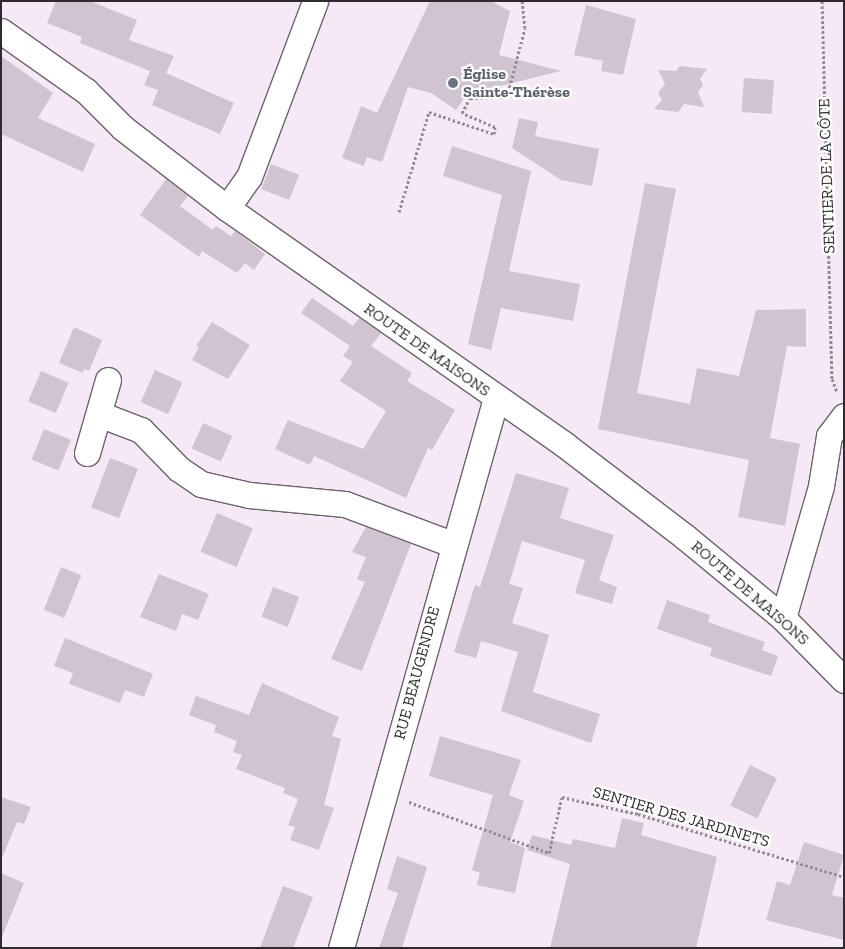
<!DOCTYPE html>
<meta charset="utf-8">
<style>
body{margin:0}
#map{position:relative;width:845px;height:949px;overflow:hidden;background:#f5e9f6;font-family:"Zilla Slab",serif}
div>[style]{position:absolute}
.building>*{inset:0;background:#cfc4d0;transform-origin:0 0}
.path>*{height:3px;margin-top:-1.5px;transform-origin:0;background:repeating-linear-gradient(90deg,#938b94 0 2.5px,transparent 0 5px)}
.roads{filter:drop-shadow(1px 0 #6c626e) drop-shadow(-1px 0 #6c626e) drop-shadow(0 1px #6c626e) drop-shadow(0 -1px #6c626e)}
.minor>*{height:25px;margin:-12.5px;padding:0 12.5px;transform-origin:12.5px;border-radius:12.5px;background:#fff}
.dots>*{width:14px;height:14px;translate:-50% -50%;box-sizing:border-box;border:2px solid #fff;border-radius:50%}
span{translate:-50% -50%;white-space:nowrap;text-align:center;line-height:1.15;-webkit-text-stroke:4.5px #fff;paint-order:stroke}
.worship-label{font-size:16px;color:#5b616d;font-weight:700}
.left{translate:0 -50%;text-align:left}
.street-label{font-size:16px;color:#2e2a2f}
.frame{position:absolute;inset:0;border:2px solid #2e2a2f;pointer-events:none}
</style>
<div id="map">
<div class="building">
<i style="clip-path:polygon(56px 1px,90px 1px,137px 20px,129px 40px,174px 56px,166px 73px,234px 103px,220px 134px,152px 105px,158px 90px,144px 85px,150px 71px,80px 43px,82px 37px,47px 23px)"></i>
<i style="clip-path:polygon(430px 1px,491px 1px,510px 11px,499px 55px,561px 71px,467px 94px,456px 110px,431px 93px,408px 87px,382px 162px,367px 157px,364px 166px,342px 158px,361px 106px,377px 113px)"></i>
<i style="clip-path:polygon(586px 5px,636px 19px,623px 75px,601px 71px,603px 61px,574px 55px)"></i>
<i style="clip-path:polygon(1px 56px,53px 93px,38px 118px,95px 144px,83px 172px,1px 134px)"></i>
<i style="clip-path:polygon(680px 66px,707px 69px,700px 79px,703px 85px,698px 92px,704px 107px,684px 104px,678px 112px,654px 109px,662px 100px,658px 93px,665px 84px,658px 70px,676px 71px)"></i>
<i style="left:744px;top:78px;width:30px;height:34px;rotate:4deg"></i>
<i style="clip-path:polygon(519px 118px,538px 122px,535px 136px,599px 149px,592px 186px,561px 180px,512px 148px)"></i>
<i style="clip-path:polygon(452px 146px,531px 171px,509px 271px,580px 284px,573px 321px,501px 308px,491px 350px,468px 344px,502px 195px,443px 176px)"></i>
<i style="left:271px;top:164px;width:30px;height:27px;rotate:21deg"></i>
<i style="clip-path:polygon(166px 179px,188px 196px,180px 206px,213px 230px,216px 226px,231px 236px,235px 231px,265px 254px,254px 270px,245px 263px,237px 273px,202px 251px,199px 257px,140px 215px)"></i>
<i style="clip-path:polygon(645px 183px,676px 189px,637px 393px,690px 404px,697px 368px,739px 376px,756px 310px,806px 309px,806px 347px,787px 346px,770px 438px,800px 444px,785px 526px,738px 517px,749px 460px,598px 429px)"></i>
<i style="clip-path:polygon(312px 298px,353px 326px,359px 318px,381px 333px,371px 346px,412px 373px,407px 381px,455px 410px,432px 450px,428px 448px,406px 498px,314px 456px,310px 465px,275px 449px,288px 420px,363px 449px,386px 411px,340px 381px,353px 362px,343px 356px,350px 346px,301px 313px)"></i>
<i style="clip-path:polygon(212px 322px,250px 345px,228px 379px,192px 360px,199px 347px,196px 346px)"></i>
<i style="clip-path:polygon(74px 327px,102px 340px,89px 371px,84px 369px,83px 373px,59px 363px)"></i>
<i style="left:155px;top:370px;width:30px;height:35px;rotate:24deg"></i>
<i style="left:41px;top:371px;width:30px;height:33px;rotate:23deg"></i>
<i style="left:203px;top:423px;width:32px;height:28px;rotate:24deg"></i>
<i style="left:44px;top:429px;width:29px;height:33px;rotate:22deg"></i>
<i style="left:110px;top:458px;width:30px;height:53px;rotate:21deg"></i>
<i style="clip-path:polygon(516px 473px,569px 488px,560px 518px,614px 535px,599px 580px,617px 587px,612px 604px,575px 593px,585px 560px,522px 541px,509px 584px,523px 588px,512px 623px,549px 635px,533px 692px,600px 714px,591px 743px,501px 711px,518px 652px,481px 641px,476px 658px,454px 652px,475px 585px,480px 587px)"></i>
<i style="left:217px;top:513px;width:39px;height:42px;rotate:23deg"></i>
<i style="clip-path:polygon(366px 527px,411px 544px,362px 671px,331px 659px,365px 582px,357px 579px,366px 557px,352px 552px)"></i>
<i style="left:61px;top:567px;width:22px;height:46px;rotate:22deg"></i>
<i style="clip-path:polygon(159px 574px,209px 594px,198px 620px,182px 614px,176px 631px,140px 617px)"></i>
<i style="left:273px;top:587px;width:28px;height:32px;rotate:21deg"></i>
<i style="clip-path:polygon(667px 600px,710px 615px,708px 622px,765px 642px,762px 650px,778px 656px,771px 676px,710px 656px,712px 648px,657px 629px)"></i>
<i style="clip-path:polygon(65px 638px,153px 674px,144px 697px,125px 690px,120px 703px,69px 684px,73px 673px,54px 666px)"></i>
<i style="clip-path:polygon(262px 683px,339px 717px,332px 736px,341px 739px,324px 805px,334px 808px,319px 850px,290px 840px,295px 827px,288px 825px,298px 799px,283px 793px,285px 788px,236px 769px,242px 755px,233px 752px,237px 741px,214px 732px,216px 725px,189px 715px,196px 696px,249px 715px)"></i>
<i style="clip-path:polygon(440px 736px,521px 760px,509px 795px,524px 801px,510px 842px,525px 848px,515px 893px,477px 885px,480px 873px,472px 870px,493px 795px,429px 776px)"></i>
<i style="left:750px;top:765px;width:30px;height:45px;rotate:26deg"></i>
<i style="clip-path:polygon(1px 797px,31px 807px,24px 824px,17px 822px,2px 858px)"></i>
<i style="clip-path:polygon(622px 818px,644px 823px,641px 835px,717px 857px,696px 948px,550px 948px,570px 864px,527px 850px,532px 835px,571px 845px,573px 839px,615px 848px)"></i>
<i style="clip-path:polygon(804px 842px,844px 855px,832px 895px,844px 898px,844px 940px,766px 920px,777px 881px,790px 885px)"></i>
<i style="clip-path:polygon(397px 856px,427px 867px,402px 948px,379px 948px,398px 893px,387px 889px)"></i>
<i style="clip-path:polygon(1px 873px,24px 883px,2px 937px,1px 937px)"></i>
<i style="clip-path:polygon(283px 886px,313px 897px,293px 948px,260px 948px)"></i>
</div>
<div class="path">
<i style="left:822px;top:1px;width:378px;rotate:88.5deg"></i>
<i style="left:832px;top:379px;width:14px;rotate:69deg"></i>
<i style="left:399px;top:212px;width:104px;rotate:-73.3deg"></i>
<i style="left:429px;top:112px;width:69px;rotate:18.7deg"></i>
<i style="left:494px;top:134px;width:7px;rotate:-82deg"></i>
<i style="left:495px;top:127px;width:36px;rotate:-157deg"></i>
<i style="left:462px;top:113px;width:17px;rotate:-62deg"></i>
<i style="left:470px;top:98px;width:37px;rotate:-2deg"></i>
<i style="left:507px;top:97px;width:71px;rotate:-75.4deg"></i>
<i style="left:525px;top:28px;width:27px;rotate:-96deg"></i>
<i style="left:409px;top:802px;width:149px;rotate:20deg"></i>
<i style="left:549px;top:853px;width:57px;rotate:-76.9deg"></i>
<i style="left:562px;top:797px;width:78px;rotate:12.6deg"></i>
<i style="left:638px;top:814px;width:215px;rotate:17deg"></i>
</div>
<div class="roads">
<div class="minor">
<i style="left:1px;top:31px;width:104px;rotate:35.2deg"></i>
<i style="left:86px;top:91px;width:52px;rotate:45deg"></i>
<i style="left:123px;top:128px;width:131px;rotate:37.6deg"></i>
<i style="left:227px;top:208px;width:413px;rotate:35deg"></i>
<i style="left:565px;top:445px;width:150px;rotate:37.4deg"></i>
<i style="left:684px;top:536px;width:129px;rotate:39.6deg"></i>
<i style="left:783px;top:618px;width:87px;rotate:45.5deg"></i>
<i style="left:227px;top:208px;width:38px;rotate:-55deg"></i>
<i style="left:249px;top:177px;width:188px;rotate:-69.4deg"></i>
<i style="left:99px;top:414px;width:45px;rotate:20.9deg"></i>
<i style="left:141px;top:430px;width:54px;rotate:45.7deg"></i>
<i style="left:179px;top:469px;width:27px;rotate:34deg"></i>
<i style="left:201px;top:484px;width:49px;rotate:12.9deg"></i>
<i style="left:249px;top:495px;width:96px;rotate:5.4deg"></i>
<i style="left:345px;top:504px;width:114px;rotate:20.5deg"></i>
<i style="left:87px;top:453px;width:76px;rotate:-74deg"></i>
<i style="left:783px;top:618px;width:137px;rotate:-73.9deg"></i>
<i style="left:821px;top:486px;width:51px;rotate:-80.9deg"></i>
<i style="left:829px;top:436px;width:25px;rotate:-53deg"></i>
<i style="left:341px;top:948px;width:571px;rotate:-74.26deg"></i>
</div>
</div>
<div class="dots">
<i style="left:453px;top:83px;background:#6b7280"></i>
</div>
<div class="worship-label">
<span class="left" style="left:463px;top:83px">Église<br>Sainte-Thérèse</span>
</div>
<div class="street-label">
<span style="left:827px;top:176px;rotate:-92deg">SENTIER DE LA CÔTE</span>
<span style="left:427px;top:350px;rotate:35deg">ROUTE DE MAISONS</span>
<span style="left:750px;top:593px;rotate:41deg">ROUTE DE MAISONS</span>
<span style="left:417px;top:673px;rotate:-75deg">RUE BEAUGENDRE</span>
<span style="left:681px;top:817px;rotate:16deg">SENTIER DES JARDINETS</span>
</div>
<div class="frame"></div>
</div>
